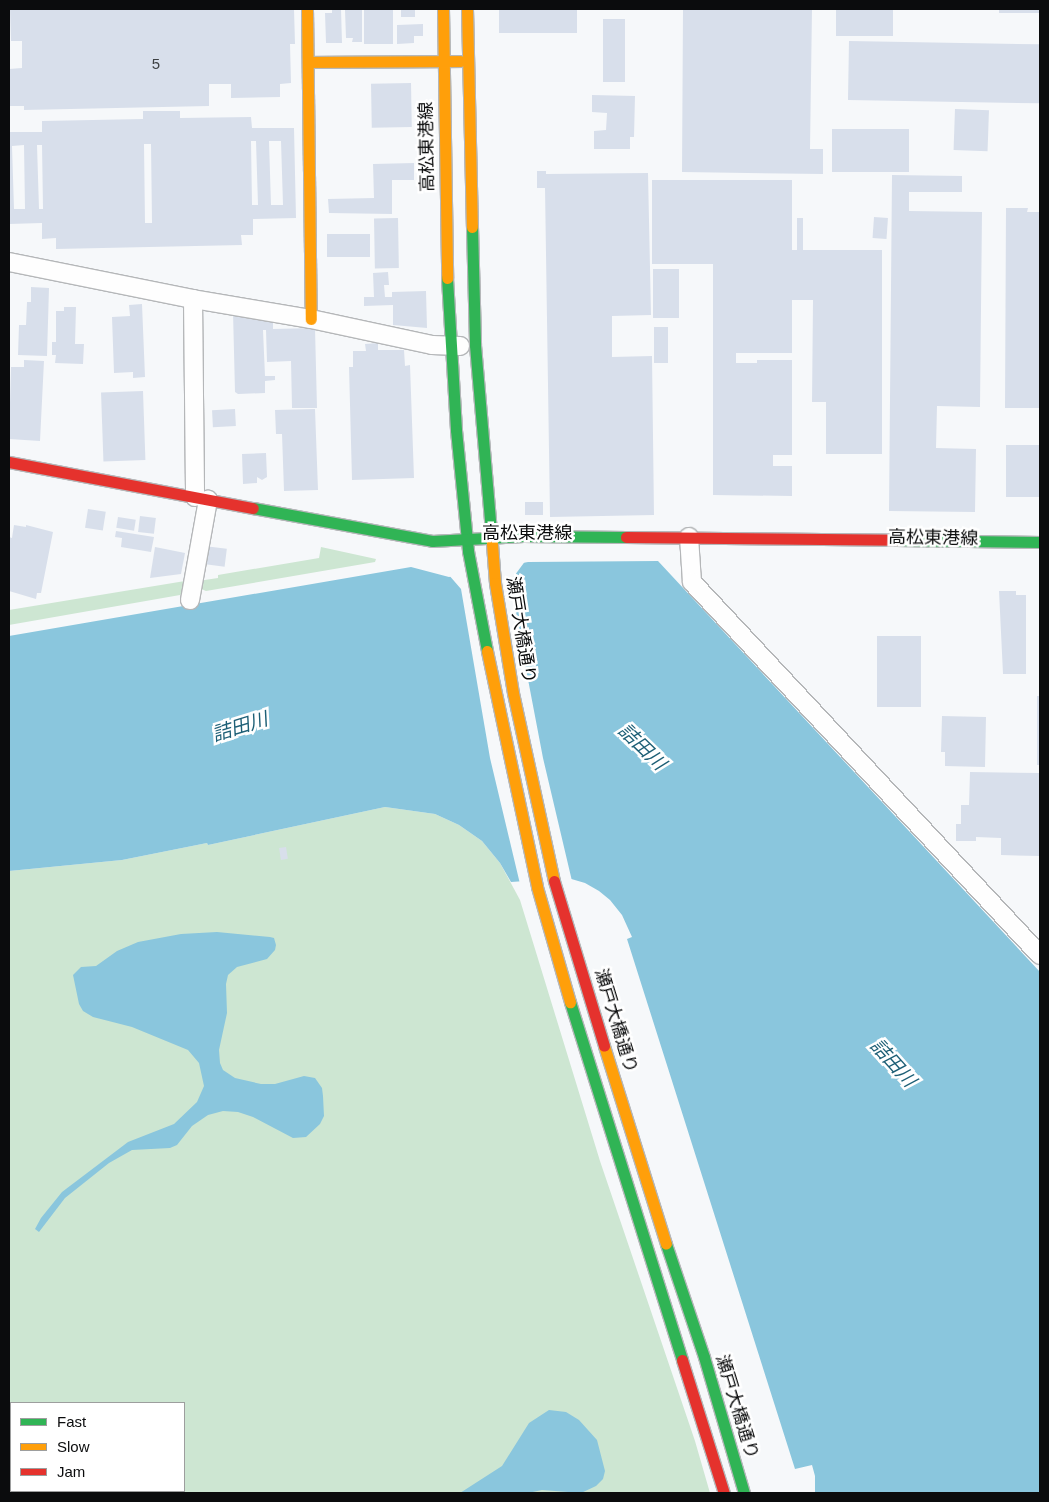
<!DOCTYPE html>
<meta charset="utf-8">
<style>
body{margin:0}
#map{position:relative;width:1049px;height:1502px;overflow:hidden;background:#f6f8fa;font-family:Helvetica,"Noto Sans JP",sans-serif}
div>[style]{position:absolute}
.green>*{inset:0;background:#cde6d2}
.water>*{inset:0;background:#8ac6dd}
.pier>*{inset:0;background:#f6f8fa}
.building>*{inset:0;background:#d8dfeb;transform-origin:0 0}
.roads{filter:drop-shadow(1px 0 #b5b7b9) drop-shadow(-1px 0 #b5b7b9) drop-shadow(0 1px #b5b7b9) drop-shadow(0 -1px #b5b7b9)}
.street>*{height:18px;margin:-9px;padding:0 9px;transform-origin:9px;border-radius:9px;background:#fefefe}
.fast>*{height:11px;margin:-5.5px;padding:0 5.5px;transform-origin:5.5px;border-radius:5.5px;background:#30b455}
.slow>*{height:11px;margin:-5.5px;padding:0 5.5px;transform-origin:5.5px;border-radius:5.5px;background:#ff9f0a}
.jam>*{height:11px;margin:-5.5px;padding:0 5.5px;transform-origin:5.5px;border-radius:5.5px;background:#e5322d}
span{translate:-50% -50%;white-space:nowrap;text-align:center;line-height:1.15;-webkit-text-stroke:5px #fff;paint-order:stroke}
.number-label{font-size:15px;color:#3e4144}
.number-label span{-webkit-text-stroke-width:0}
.street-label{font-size:18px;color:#0b0c0d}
.water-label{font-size:19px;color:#1d5f76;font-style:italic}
.frame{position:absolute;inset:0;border:10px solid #0b0c0d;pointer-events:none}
.legend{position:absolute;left:10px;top:1402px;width:175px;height:90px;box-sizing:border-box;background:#fff;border:1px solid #9d9e9e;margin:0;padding:6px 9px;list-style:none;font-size:15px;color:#0b0c0d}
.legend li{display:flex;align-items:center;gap:10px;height:25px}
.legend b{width:25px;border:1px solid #9d9e9e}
</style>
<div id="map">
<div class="green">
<i style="clip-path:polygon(321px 547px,376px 559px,375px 562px,206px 591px,199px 588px,198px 581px,218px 578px,218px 575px,319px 558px)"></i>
<i style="clip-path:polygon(185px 581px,183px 592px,180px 595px,9px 625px,9px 610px)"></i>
<i style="clip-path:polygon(evenodd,385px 807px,435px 814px,459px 825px,482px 841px,500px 863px,520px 900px,600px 1161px,695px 1441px,710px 1493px,9px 1493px,9px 871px,122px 860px,207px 843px,208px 845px,385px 807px,11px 1403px,184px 1403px,184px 1491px,11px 1491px,11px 1403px)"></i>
</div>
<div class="water">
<i style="clip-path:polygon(658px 561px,1040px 972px,1040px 1493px,815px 1493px,815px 1476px,812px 1465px,795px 1469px,627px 939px,632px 937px,622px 915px,610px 900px,599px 891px,585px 883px,568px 878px,511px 882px,500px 863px,482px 841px,459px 825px,435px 814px,385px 807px,208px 845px,207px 843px,122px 860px,9px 871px,9px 636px,411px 567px,449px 577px,528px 562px)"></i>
<i style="clip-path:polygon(217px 932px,270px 937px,274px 938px,276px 945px,275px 950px,267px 959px,237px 967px,228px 975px,226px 984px,227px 1013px,219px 1050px,220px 1063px,223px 1070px,235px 1078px,261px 1084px,275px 1084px,304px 1076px,315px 1078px,322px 1088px,323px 1096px,324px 1116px,320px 1124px,306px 1137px,293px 1138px,253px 1117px,238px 1112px,223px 1111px,208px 1115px,192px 1126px,177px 1145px,170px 1148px,132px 1150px,109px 1163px,65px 1198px,39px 1232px,35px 1229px,41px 1218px,62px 1192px,128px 1142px,174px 1124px,197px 1102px,204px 1086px,199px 1063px,188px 1050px,132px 1027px,93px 1017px,83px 1011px,79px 1004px,73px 975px,81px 967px,96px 966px,117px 951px,138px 942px,181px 934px)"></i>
<i style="clip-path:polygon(549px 1410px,566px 1412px,579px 1420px,597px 1440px,605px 1471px,603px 1479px,596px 1486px,581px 1493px,542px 1490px,528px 1493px,460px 1493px,502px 1466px,529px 1423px)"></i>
</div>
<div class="pier">
<i style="clip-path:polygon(526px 560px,512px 579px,518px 627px,543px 758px,572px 881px,520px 884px,490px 758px,461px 589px,448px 574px)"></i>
</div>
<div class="building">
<i style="clip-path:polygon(10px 9px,294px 9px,295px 44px,290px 44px,291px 83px,280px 84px,280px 97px,231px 98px,231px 84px,209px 84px,209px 106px,24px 110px,24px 106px,9px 106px,9px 69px,22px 68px,22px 41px,11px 41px)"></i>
<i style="clip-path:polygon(332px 9px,341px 9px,342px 43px,326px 43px,325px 13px,332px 13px)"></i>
<i style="left:364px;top:9px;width:29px;height:35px"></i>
<i style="left:401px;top:9px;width:14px;height:8px"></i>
<i style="left:499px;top:9px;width:78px;height:24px"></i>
<i style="clip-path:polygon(683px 9px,812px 9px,810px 149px,823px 149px,823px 174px,682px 172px)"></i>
<i style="left:836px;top:9px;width:57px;height:27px"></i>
<i style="left:999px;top:9px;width:41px;height:4px"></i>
<i style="clip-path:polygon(345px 10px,362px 10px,362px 42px,352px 42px,353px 38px,346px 38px)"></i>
<i style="left:603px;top:19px;width:22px;height:63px"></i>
<i style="clip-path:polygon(423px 24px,423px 36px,414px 36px,414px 43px,397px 44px,397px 25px)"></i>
<i style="left:849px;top:41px;width:191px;height:59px;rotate:1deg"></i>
<i style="left:411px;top:83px;width:44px;height:40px;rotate:89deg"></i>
<i style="clip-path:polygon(592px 95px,635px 96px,634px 137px,630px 137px,630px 149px,594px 149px,594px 131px,606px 130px,607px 113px,592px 112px)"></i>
<i style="left:955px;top:109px;width:34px;height:41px;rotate:2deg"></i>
<i style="clip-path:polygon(evenodd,143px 111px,180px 111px,180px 118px,251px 117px,252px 128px,294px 128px,296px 218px,253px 219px,253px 235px,241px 235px,242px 245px,56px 249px,56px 238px,42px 239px,42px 223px,9px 224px,9px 132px,42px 132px,42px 121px,143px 119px,143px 111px,251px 141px,256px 141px,258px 205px,252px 205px,251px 141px,143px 111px,269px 141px,281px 141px,283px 205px,271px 205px,269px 141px,143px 111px,144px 144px,151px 144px,152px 223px,145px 223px,144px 144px,143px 111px,24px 145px,25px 209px,14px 209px,12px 146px,24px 145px,143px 111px,37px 145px,42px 145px,43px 209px,39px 209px,37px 145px)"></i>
<i style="left:832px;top:129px;width:77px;height:43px"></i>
<i style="clip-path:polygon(414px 163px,414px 180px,392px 180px,392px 214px,329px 213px,328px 199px,374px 198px,373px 164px)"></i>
<i style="clip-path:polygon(537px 171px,546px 171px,546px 174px,648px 173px,651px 315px,612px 316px,612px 357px,652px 356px,654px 515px,550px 517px,545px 188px,537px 188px)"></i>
<i style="clip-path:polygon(892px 175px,962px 176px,962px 192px,909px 192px,909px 211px,982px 212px,980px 407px,937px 406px,936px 448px,976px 449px,975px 512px,889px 511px)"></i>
<i style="clip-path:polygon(652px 180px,792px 180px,792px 250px,797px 250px,797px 218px,803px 218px,803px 250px,882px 250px,882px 454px,826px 454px,826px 402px,812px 402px,813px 300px,792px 300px,792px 353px,736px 353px,736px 363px,757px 363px,757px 360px,792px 360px,792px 455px,773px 455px,773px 466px,792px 466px,792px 496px,713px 495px,713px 264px,652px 264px)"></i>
<i style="clip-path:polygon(1006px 208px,1028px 208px,1027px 212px,1040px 212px,1040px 408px,1005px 408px)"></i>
<i style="left:874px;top:217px;width:14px;height:21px;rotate:4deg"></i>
<i style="left:398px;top:218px;width:50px;height:24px;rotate:89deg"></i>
<i style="left:370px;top:234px;width:23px;height:43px;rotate:90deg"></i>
<i style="left:653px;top:269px;width:26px;height:49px"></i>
<i style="clip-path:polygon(388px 272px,389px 285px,384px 285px,385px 297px,392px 297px,392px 292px,426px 291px,427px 328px,393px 325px,393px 305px,364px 306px,364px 297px,374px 297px,373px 273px)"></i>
<i style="clip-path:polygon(31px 287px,49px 288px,47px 356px,18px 355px,19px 325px,26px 325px,27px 302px,31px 302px)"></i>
<i style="clip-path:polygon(142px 304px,145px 377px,133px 378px,133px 372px,114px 373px,112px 317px,130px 316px,129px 305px)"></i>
<i style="clip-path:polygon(64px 307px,76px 307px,75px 344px,84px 344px,83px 364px,55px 363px,56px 355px,52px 355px,52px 342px,56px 342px,56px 311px,64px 311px)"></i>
<i style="clip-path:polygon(233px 312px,273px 319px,273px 329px,315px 328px,317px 408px,292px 408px,291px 361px,267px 362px,266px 330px,263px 330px,265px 376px,275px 376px,275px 380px,265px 381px,265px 393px,238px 394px,235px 392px)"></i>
<i style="left:654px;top:327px;width:14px;height:36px"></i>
<i style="clip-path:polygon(378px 343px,378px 350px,404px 350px,405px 366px,410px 365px,414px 478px,352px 480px,349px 367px,353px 367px,353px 351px,366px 351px,365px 344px)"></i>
<i style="clip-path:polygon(24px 360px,44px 361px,40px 441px,9px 439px,11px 367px,24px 367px)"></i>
<i style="left:143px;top:391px;width:69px;height:42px;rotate:88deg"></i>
<i style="left:235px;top:409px;width:17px;height:23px;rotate:87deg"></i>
<i style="clip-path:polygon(315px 409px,318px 490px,284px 491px,282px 434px,276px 434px,275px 410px)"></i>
<i style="left:1006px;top:445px;width:34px;height:52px"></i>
<i style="clip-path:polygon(266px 453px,267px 477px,262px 480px,257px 477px,257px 483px,243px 484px,242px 454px)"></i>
<i style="left:543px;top:502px;width:13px;height:18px;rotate:90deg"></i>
<i style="left:88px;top:509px;width:18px;height:19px;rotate:9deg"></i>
<i style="left:140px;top:516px;width:16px;height:16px;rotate:7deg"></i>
<i style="left:118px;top:517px;width:18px;height:11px;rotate:9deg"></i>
<i style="clip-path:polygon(14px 525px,26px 527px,26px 525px,53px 532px,41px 593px,37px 593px,36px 599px,9px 591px,9px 537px,12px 538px)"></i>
<i style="clip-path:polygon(116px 531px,154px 537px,151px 552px,121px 547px,122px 538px,115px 537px)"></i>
<i style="left:204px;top:546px;width:23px;height:18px;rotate:7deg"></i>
<i style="clip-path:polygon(155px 547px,185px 553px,181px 574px,150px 578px)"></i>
<i style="clip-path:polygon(999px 591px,1016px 591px,1016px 595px,1026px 595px,1026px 674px,1003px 674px)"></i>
<i style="left:877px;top:636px;width:44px;height:71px"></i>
<i style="left:1037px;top:696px;width:3px;height:69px"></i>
<i style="clip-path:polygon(942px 716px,986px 717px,985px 767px,945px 766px,945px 752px,941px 752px)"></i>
<i style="clip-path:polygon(970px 772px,1040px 773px,1040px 856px,1001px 855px,1001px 838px,976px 837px,976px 841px,956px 841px,956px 824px,961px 824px,961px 805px,969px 805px)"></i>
<i style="left:286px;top:847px;width:12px;height:7px;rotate:81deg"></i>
</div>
<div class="roads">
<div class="street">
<i style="left:9px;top:262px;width:188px;rotate:11.4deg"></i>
<i style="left:193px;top:299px;width:120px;rotate:9.6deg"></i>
<i style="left:311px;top:319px;width:124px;rotate:12.1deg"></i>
<i style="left:432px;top:345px;width:28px;rotate:2deg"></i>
<i style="left:193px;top:299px;width:198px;rotate:89.4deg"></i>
<i style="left:689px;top:537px;width:45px;rotate:86.2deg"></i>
<i style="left:692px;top:582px;width:510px;rotate:46.99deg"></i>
<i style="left:190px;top:600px;width:102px;rotate:-79.8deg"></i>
</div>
<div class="fast">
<i style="left:472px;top:227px;width:118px;rotate:88.5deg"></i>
<i style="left:475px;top:345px;width:187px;rotate:85.1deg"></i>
<i style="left:447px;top:278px;width:152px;rotate:86.6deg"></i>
<i style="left:456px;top:430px;width:122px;rotate:84.3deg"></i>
<i style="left:468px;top:551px;width:102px;rotate:79.2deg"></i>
<i style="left:253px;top:508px;width:182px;rotate:10.4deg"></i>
<i style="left:432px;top:541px;width:91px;rotate:-3.1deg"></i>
<i style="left:523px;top:536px;width:103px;rotate:0.6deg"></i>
<i style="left:896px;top:540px;width:144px;rotate:0.8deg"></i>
<i style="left:570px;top:1002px;width:375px;rotate:72.6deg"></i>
<i style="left:666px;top:1244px;width:119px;rotate:71.4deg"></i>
<i style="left:704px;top:1357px;width:142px;rotate:73.6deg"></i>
</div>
<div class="slow">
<i style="left:307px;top:9px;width:310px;rotate:89.3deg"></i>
<i style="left:443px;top:9px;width:269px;rotate:89.1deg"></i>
<i style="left:467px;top:9px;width:218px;rotate:88.7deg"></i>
<i style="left:308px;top:62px;width:152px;rotate:-0.4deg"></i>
<i style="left:491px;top:531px;width:52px;rotate:85.6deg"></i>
<i style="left:495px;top:583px;width:111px;rotate:80.7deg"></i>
<i style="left:513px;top:693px;width:192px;rotate:77.7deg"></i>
<i style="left:487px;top:651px;width:241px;rotate:78deg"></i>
<i style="left:537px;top:887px;width:120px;rotate:74deg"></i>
<i style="left:604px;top:1046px;width:207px;rotate:72.6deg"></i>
</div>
<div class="jam">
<i style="left:9px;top:462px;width:248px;rotate:10.7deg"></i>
<i style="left:626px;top:537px;width:270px;rotate:0.6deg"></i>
<i style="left:554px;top:881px;width:172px;rotate:73.1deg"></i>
<i style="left:682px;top:1360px;width:139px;rotate:72.5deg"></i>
</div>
</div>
<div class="number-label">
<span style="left:156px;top:64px">5</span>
</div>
<div class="street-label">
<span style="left:427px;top:147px;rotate:-91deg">高松東港線</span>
<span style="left:527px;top:533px">高松東港線</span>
<span style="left:933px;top:538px;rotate:1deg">高松東港線</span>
<span style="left:521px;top:630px;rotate:81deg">瀬戸大橋通り</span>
<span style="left:616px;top:1021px;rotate:73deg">瀬戸大橋通り</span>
<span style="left:737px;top:1407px;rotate:73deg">瀬戸大橋通り</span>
</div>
<div class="water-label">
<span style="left:240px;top:727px;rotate:-17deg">詰田川</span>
<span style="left:642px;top:747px;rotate:44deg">詰田川</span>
<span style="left:893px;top:1063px;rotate:48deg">詰田川</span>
</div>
<div class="frame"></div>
<ul class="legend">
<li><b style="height:6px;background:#30b455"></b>Fast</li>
<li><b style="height:6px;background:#ff9f0a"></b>Slow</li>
<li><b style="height:6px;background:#e5322d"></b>Jam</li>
</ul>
</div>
